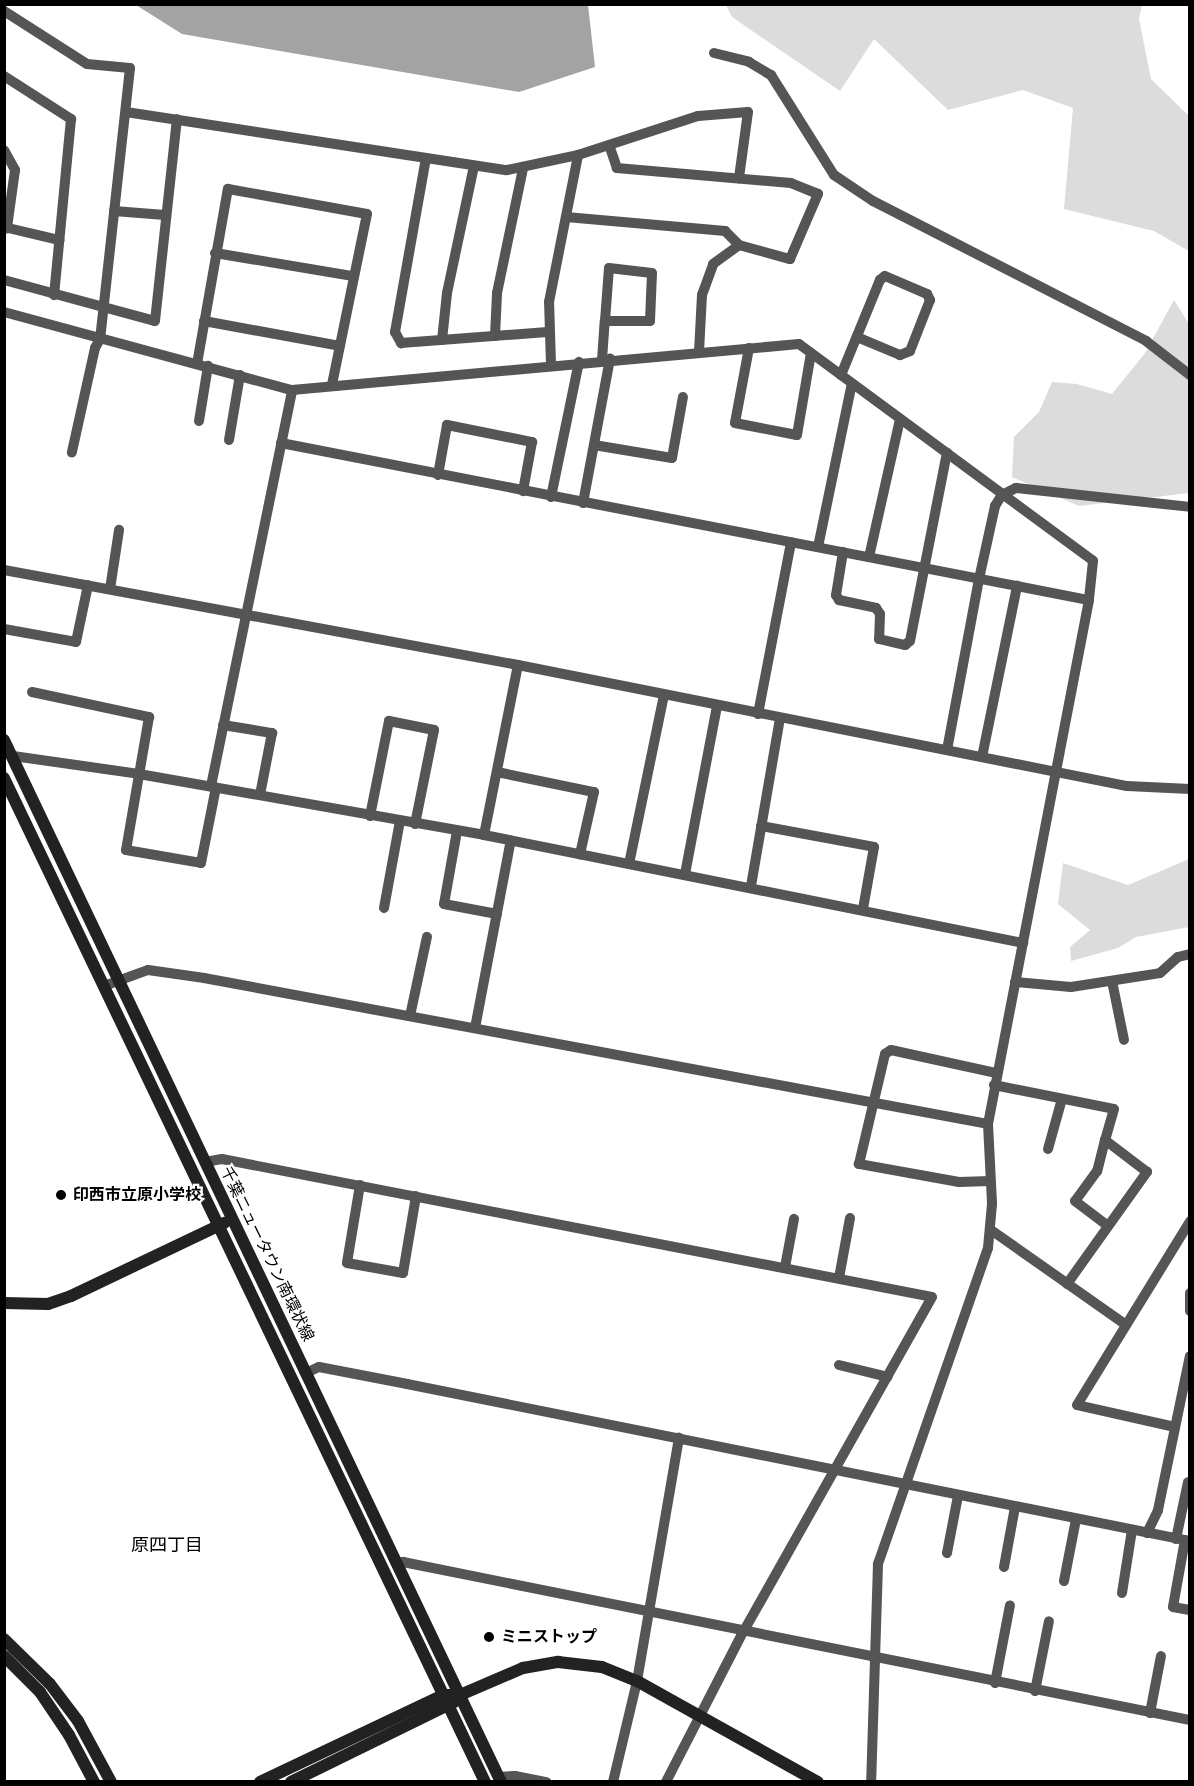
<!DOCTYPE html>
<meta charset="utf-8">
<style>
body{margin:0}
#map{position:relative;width:1194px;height:1786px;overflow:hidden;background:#fff;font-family:Cabin,"Noto Sans JP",sans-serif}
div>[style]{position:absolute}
.green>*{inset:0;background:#dcdcdc}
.water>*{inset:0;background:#a3a3a3}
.street>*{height:10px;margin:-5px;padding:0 5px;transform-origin:5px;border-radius:5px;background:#555}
.secondary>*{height:12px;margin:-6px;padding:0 6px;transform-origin:6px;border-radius:6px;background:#222}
.dots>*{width:16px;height:16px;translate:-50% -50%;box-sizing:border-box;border:3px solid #fff;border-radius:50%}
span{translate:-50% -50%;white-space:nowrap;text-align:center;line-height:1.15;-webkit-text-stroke:4.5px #fff;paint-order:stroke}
.poi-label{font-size:16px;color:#000;font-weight:700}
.left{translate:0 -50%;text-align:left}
.street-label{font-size:16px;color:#000}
.neighbourhood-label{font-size:18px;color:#000}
.frame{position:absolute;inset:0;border:6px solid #000;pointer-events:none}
</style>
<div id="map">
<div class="green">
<i style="clip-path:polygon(726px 5px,1142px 5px,1139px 19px,1151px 79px,1189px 116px,1189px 251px,1154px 231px,1064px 209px,1073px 108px,1023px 90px,948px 110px,874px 39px,840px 91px,732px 17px)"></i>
<i style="clip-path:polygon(1174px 300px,1189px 324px,1189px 493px,1079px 506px,1012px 477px,1014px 437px,1039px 412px,1052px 382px,1077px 384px,1112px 394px,1145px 353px)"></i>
<i style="clip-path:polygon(1189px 859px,1189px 927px,1136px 937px,1118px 948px,1071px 961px,1070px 947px,1090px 930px,1058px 904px,1063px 863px,1128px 885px)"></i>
</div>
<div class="water">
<i style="clip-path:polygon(136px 5px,588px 5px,595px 67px,519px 92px,182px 34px)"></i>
</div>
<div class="street">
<i style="left:4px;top:11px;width:98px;rotate:32.6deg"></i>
<i style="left:87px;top:64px;width:43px;rotate:5.3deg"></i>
<i style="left:130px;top:68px;width:273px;rotate:96.3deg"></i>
<i style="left:100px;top:339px;width:10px;rotate:119deg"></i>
<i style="left:95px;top:348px;width:107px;rotate:102.5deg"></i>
<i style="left:714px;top:53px;width:36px;rotate:14deg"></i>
<i style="left:749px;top:62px;width:26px;rotate:31deg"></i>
<i style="left:771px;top:75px;width:118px;rotate:57.8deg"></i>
<i style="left:834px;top:175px;width:47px;rotate:33.7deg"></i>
<i style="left:873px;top:201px;width:307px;rotate:27.1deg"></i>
<i style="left:1146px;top:341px;width:56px;rotate:37.7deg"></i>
<i style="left:4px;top:76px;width:80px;rotate:32.7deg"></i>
<i style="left:71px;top:119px;width:177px;rotate:95.5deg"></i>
<i style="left:126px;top:112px;width:385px;rotate:8.7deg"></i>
<i style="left:507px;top:170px;width:73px;rotate:-11.9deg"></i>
<i style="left:578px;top:155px;width:126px;rotate:-18deg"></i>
<i style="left:698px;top:116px;width:50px;rotate:-4.6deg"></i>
<i style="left:748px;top:112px;width:67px;rotate:97.8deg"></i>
<i style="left:4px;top:150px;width:23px;rotate:61deg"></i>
<i style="left:15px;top:170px;width:59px;rotate:97.9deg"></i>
<i style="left:426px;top:158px;width:177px;rotate:100.1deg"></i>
<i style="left:395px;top:332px;width:13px;rotate:61deg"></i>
<i style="left:401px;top:343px;width:147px;rotate:-4.3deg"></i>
<i style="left:114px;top:211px;width:51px;rotate:4.5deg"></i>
<i style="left:566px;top:217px;width:160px;rotate:5deg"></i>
<i style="left:725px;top:231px;width:20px;rotate:45deg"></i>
<i style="left:739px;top:245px;width:53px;rotate:15.4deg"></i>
<i style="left:790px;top:259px;width:71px;rotate:-66.7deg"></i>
<i style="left:818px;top:194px;width:29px;rotate:-158deg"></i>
<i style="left:791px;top:183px;width:175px;rotate:-175.1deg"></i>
<i style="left:617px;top:168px;width:24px;rotate:-109deg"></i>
<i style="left:4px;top:227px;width:57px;rotate:13.3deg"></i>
<i style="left:215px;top:253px;width:140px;rotate:9.5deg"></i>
<i style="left:4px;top:280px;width:156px;rotate:15.2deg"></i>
<i style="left:155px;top:321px;width:203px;rotate:-83.8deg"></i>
<i style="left:4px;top:312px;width:298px;rotate:15.2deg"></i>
<i style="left:292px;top:390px;width:509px;rotate:-5.18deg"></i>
<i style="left:799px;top:344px;width:365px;rotate:36.4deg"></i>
<i style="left:1093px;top:561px;width:39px;rotate:96deg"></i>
<i style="left:1089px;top:600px;width:534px;rotate:100.91deg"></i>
<i style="left:988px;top:1124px;width:80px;rotate:87.1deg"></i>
<i style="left:992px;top:1204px;width:44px;rotate:95.2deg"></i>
<i style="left:988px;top:1248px;width:335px;rotate:109.2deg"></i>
<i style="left:878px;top:1564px;width:218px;rotate:91.8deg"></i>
<i style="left:204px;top:321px;width:138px;rotate:10.4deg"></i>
<i style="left:495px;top:336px;width:43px;rotate:-87.3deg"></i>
<i style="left:497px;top:293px;width:127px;rotate:-78.2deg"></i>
<i style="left:442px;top:340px;width:47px;rotate:-83.9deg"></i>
<i style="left:447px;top:293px;width:130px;rotate:-78deg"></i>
<i style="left:749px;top:348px;width:76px;rotate:100.6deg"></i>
<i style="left:735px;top:423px;width:63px;rotate:11deg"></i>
<i style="left:797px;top:435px;width:83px;rotate:-80.3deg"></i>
<i style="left:699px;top:352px;width:57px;rotate:-87deg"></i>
<i style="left:702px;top:295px;width:33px;rotate:-70deg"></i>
<i style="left:713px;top:264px;width:32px;rotate:-36deg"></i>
<i style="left:602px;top:360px;width:39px;rotate:-86deg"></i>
<i style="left:605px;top:321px;width:53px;rotate:-85.7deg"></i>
<i style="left:609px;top:268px;width:43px;rotate:6.6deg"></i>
<i style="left:652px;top:273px;width:48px;rotate:92.4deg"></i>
<i style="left:650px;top:321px;width:45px;rotate:180deg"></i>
<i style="left:197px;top:364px;width:178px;rotate:-80deg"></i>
<i style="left:228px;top:189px;width:141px;rotate:10.2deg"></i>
<i style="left:367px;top:214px;width:175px;rotate:101.6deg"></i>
<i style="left:551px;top:364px;width:62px;rotate:-91.8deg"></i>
<i style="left:549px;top:302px;width:150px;rotate:-78.8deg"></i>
<i style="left:841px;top:375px;width:103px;rotate:-67.7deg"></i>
<i style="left:880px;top:280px;width:6px;rotate:-39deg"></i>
<i style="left:885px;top:276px;width:46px;rotate:23.2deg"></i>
<i style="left:927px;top:294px;width:7px;rotate:63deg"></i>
<i style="left:930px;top:300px;width:55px;rotate:111.4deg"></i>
<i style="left:910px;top:351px;width:11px;rotate:158deg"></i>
<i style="left:900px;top:355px;width:47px;rotate:-157.3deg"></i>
<i style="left:199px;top:421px;width:56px;rotate:-80.7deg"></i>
<i style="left:229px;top:440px;width:66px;rotate:-80.4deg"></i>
<i style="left:281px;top:443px;width:823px;rotate:11deg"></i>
<i style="left:594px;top:445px;width:79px;rotate:9.5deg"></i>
<i style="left:672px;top:458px;width:62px;rotate:-79.8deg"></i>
<i style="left:438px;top:475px;width:51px;rotate:-79.8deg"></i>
<i style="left:447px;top:425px;width:87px;rotate:11.3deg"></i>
<i style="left:532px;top:442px;width:50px;rotate:100.4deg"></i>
<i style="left:551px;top:497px;width:138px;rotate:-78.3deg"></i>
<i style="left:583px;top:503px;width:147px;rotate:-79.4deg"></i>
<i style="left:818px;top:547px;width:167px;rotate:-78.3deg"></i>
<i style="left:843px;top:552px;width:44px;rotate:99.2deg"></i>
<i style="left:836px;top:595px;width:6px;rotate:59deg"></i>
<i style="left:839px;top:600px;width:38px;rotate:12deg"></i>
<i style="left:876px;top:608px;width:7px;rotate:56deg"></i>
<i style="left:880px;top:614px;width:25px;rotate:92deg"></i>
<i style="left:879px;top:639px;width:27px;rotate:13deg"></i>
<i style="left:905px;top:645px;width:6px;rotate:-39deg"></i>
<i style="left:910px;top:641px;width:192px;rotate:-78.9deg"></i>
<i style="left:869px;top:557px;width:141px;rotate:-77.3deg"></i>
<i style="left:4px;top:570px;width:523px;rotate:10.47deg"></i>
<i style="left:518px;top:665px;width:621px;rotate:11.24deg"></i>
<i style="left:1127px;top:786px;width:63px;rotate:2.7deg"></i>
<i style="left:110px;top:589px;width:60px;rotate:-81.3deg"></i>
<i style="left:4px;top:629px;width:73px;rotate:10.2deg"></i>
<i style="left:76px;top:642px;width:58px;rotate:-78.1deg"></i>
<i style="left:32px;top:692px;width:120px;rotate:12.1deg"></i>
<i style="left:149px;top:717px;width:135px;rotate:99.8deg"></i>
<i style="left:126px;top:850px;width:76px;rotate:9.8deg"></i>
<i style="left:201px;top:863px;width:77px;rotate:-78.8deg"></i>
<i style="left:758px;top:714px;width:175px;rotate:-79.1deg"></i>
<i style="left:223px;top:725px;width:50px;rotate:9.3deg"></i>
<i style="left:272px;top:733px;width:63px;rotate:101deg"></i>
<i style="left:947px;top:750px;width:174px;rotate:-79.4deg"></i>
<i style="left:979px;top:579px;width:75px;rotate:-77.6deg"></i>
<i style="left:995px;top:506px;width:13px;rotate:-58deg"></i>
<i style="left:1002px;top:495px;width:16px;rotate:-27deg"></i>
<i style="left:1016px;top:488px;width:175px;rotate:6.2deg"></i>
<i style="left:13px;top:756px;width:127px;rotate:8.1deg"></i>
<i style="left:139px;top:774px;width:350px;rotate:10deg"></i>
<i style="left:484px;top:835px;width:550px;rotate:11.33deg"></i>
<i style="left:982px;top:757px;width:175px;rotate:-78.4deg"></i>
<i style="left:497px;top:772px;width:99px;rotate:11.7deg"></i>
<i style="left:594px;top:792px;width:64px;rotate:102.7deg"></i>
<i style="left:211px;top:786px;width:404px;rotate:-78.4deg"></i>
<i style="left:370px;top:816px;width:97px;rotate:-78.7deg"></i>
<i style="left:389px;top:721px;width:46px;rotate:11.3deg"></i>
<i style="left:434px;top:730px;width:96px;rotate:101.4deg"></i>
<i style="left:761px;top:826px;width:115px;rotate:10.5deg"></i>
<i style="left:874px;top:847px;width:63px;rotate:100.1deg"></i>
<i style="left:457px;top:831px;width:74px;rotate:100.1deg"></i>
<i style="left:444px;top:904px;width:54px;rotate:10.7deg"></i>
<i style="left:484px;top:835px;width:173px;rotate:-78.7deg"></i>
<i style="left:629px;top:864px;width:173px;rotate:-78.3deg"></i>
<i style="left:685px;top:874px;width:171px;rotate:-79.2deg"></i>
<i style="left:751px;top:886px;width:170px;rotate:-80.2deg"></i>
<i style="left:384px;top:908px;width:88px;rotate:-79.6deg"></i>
<i style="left:1112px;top:981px;width:60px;rotate:78.5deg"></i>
<i style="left:1015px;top:982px;width:56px;rotate:5.1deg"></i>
<i style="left:1071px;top:987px;width:90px;rotate:-8.9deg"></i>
<i style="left:1160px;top:973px;width:24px;rotate:-42deg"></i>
<i style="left:1178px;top:957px;width:12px;rotate:-14deg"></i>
<i style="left:104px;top:986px;width:47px;rotate:-20deg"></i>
<i style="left:148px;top:970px;width:57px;rotate:8.1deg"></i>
<i style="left:204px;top:978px;width:797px;rotate:10.55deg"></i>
<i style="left:410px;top:1016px;width:81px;rotate:-77.9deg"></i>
<i style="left:475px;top:1028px;width:191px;rotate:-79.2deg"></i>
<i style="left:994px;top:1085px;width:122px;rotate:11.3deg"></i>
<i style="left:1114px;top:1109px;width:32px;rotate:106deg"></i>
<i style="left:1048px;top:1149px;width:52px;rotate:-74.4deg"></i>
<i style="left:205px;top:1162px;width:17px;rotate:-10deg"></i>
<i style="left:222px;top:1159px;width:723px;rotate:11deg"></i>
<i style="left:932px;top:1297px;width:385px;rotate:119.4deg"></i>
<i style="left:743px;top:1632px;width:169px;rotate:117.2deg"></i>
<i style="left:990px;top:1181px;width:31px;rotate:178deg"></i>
<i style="left:959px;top:1182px;width:102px;rotate:-169.8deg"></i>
<i style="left:859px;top:1164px;width:113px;rotate:-76.7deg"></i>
<i style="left:885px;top:1054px;width:7px;rotate:-34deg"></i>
<i style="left:891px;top:1050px;width:107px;rotate:12.4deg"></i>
<i style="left:360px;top:1185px;width:79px;rotate:99.5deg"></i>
<i style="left:347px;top:1263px;width:57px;rotate:10.1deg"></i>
<i style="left:403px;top:1273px;width:78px;rotate:-80.4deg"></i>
<i style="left:991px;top:1230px;width:165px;rotate:35.1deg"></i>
<i style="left:785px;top:1267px;width:49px;rotate:-79.4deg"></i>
<i style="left:839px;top:1278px;width:61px;rotate:-79.6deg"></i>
<i style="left:1067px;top:1284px;width:138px;rotate:-54.5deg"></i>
<i style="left:1147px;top:1172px;width:53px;rotate:-142.7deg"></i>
<i style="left:1105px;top:1140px;width:32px;rotate:104deg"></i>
<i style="left:1097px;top:1171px;width:37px;rotate:126deg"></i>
<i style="left:1075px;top:1201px;width:41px;rotate:37.1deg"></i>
<i style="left:1190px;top:1293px;width:18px;rotate:90deg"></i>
<i style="left:839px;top:1365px;width:50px;rotate:13.8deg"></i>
<i style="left:306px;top:1373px;width:14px;rotate:-25deg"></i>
<i style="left:319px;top:1367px;width:90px;rotate:10.9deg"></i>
<i style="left:407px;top:1384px;width:799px;rotate:11.34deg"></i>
<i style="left:1175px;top:1427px;width:100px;rotate:-167.3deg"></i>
<i style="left:1077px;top:1405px;width:216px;rotate:-58.4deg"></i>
<i style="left:1147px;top:1533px;width:25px;rotate:-64deg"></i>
<i style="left:1158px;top:1510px;width:157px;rotate:-78.3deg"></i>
<i style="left:1176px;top:1539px;width:58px;rotate:-78.1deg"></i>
<i style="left:1185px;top:1540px;width:68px;rotate:100.2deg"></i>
<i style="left:1173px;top:1607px;width:17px;rotate:10deg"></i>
<i style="left:947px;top:1553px;width:58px;rotate:-79.1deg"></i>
<i style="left:397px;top:1565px;width:7px;rotate:-27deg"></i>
<i style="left:403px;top:1562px;width:803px;rotate:11.35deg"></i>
<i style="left:1004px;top:1567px;width:61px;rotate:-79.6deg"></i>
<i style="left:1064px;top:1581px;width:63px;rotate:-79deg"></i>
<i style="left:1122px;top:1593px;width:64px;rotate:-81deg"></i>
<i style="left:995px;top:1683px;width:79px;rotate:-79.1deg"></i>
<i style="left:1035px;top:1691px;width:71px;rotate:-78.7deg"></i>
<i style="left:1150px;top:1713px;width:58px;rotate:-79.1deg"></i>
<i style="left:499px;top:1777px;width:16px;rotate:-4deg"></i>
<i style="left:515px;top:1776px;width:32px;rotate:11deg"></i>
<i style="left:613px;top:1782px;width:104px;rotate:-76.6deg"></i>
<i style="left:637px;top:1681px;width:247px;rotate:-80.2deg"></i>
</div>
<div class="secondary">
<i style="left:4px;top:740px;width:1154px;rotate:64.5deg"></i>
<i style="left:4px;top:778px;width:1113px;rotate:64.4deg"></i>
<i style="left:4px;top:1303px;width:44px;rotate:1.3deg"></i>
<i style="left:48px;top:1304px;width:24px;rotate:-19deg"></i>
<i style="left:71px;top:1296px;width:170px;rotate:-25.5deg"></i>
<i style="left:4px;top:1639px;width:64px;rotate:44.4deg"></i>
<i style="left:50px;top:1684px;width:46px;rotate:52.9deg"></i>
<i style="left:78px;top:1721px;width:69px;rotate:61.6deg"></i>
<i style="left:4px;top:1656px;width:51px;rotate:45deg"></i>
<i style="left:40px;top:1692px;width:52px;rotate:56deg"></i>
<i style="left:69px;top:1735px;width:53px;rotate:62deg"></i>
<i style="left:260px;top:1782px;width:203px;rotate:-25.4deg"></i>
<i style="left:443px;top:1695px;width:17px"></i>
<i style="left:460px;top:1695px;width:69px;rotate:-23.2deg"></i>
<i style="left:523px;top:1668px;width:36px;rotate:-10deg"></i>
<i style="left:558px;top:1662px;width:44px;rotate:6.5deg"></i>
<i style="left:602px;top:1667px;width:38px;rotate:22deg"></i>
<i style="left:637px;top:1681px;width:207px;rotate:29.2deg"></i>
<i style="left:291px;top:1782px;width:182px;rotate:-26.1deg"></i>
</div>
<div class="dots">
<i style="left:61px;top:1195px;background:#000"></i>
<i style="left:489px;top:1637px;background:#000"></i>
</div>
<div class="poi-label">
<span class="left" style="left:73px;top:1195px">印西市立原小学校</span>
<span class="left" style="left:501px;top:1637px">ミニストップ</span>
</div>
<div class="street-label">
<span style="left:267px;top:1254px;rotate:64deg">千葉ニュータウン南環状線</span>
</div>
<div class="neighbourhood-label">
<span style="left:167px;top:1545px">原四丁目</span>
</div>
<div class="frame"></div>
</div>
